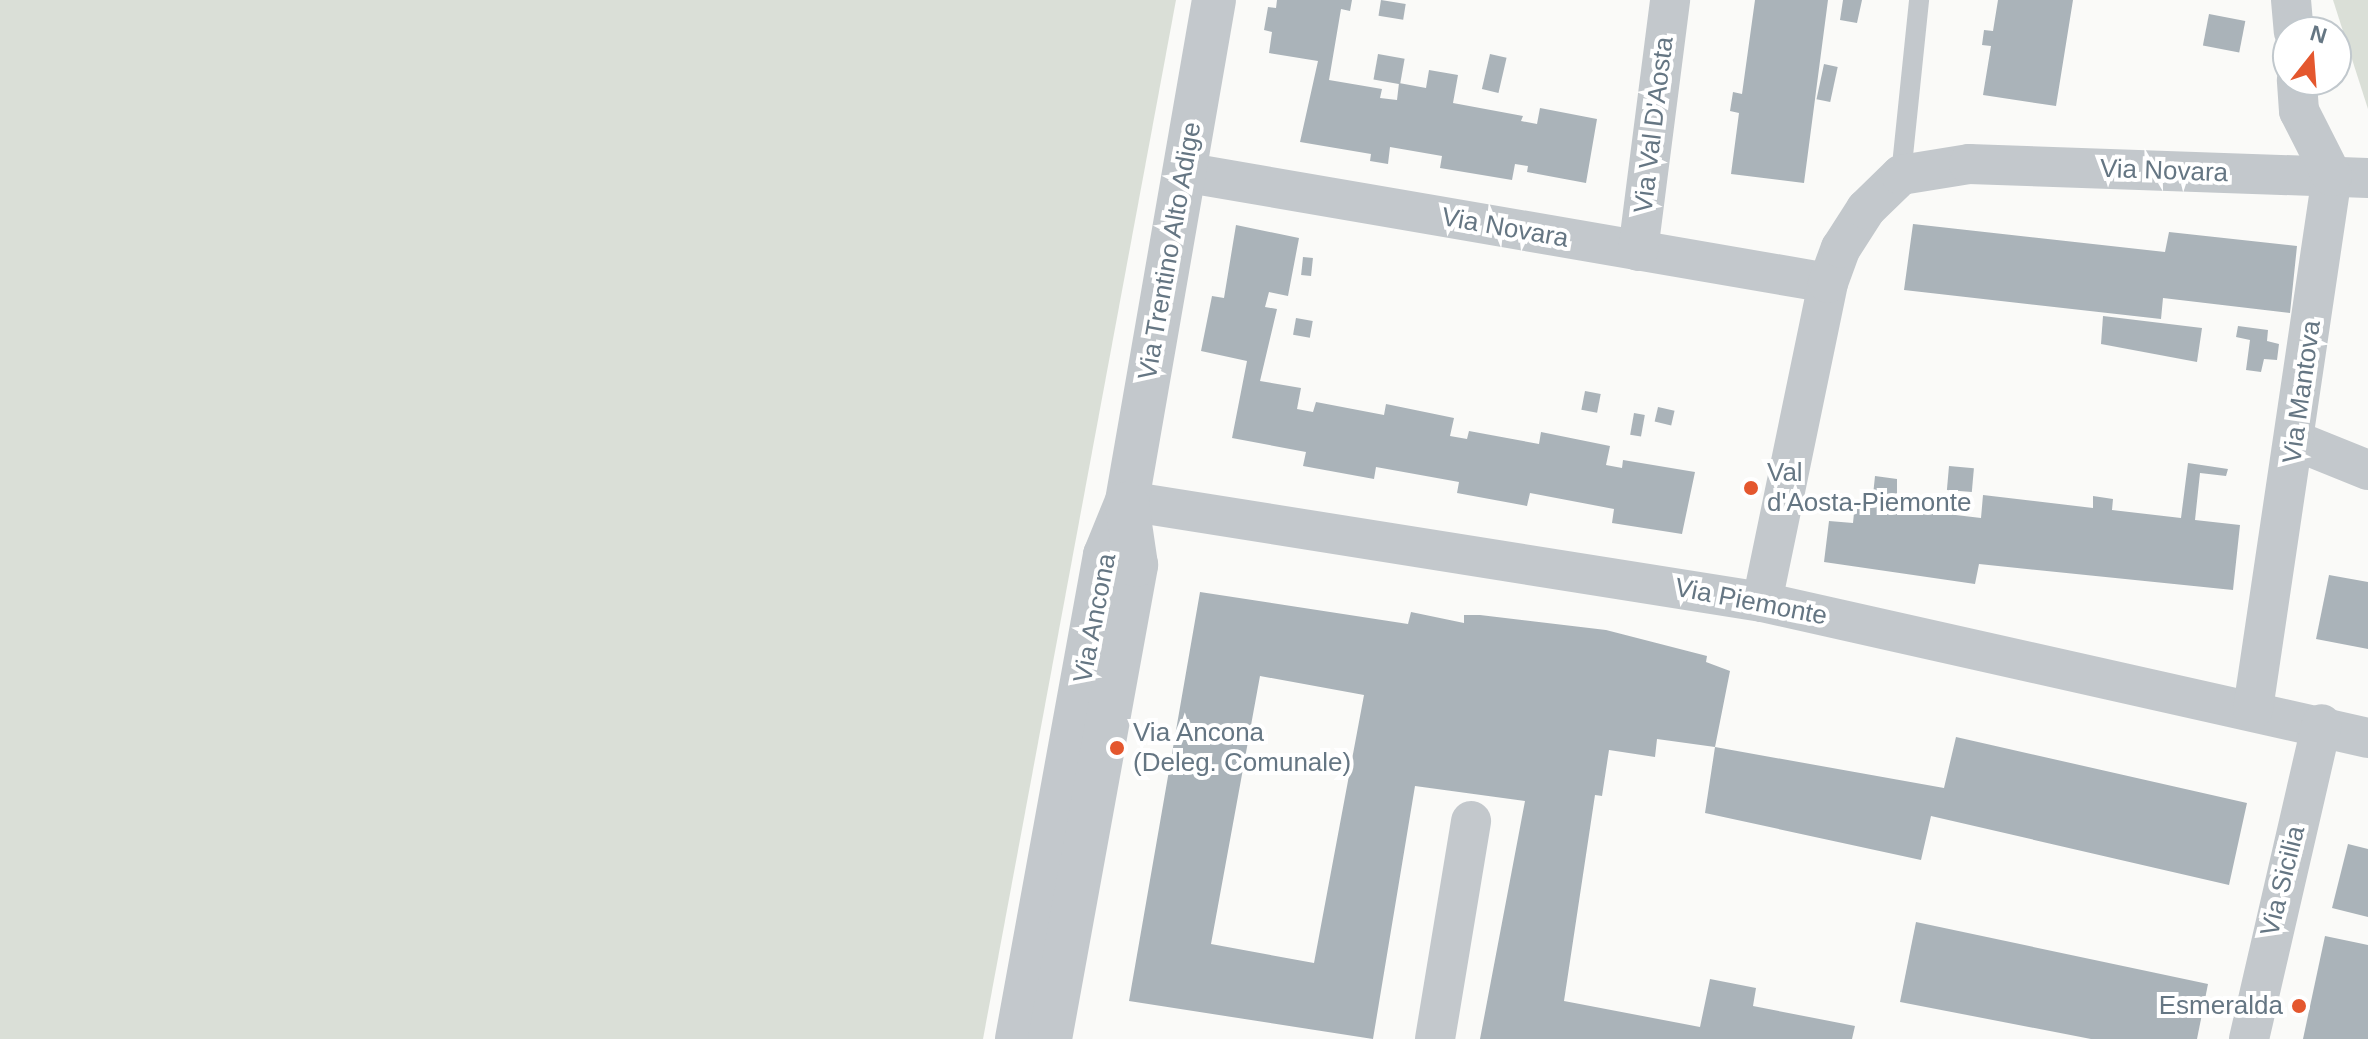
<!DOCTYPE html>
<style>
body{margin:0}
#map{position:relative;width:2368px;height:1039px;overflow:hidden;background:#fafaf8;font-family:Helvetica,sans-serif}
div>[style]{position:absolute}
.green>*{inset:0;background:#dadfd7}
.building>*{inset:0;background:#aab3b9;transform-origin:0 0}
.service>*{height:20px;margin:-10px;padding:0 10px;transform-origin:10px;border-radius:10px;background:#c3c8cc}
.minor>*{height:40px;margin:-20px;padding:0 20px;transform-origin:20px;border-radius:20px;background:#c3c8cc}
.tertiary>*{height:44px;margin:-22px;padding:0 22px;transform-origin:22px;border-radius:22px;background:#c3c8cc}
.dots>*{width:22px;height:22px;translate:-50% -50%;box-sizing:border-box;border:4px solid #fff;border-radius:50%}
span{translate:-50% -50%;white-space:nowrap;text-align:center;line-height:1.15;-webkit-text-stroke:8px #fff;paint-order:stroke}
.street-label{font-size:26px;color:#657683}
.poi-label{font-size:26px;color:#657683}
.left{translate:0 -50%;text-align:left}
.right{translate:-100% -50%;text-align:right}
.north{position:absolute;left:2272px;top:16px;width:80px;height:80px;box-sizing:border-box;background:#fff;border:2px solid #c1c8cd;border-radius:50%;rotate:17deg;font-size:22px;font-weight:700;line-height:32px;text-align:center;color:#657683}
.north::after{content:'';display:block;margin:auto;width:28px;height:36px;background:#e4572e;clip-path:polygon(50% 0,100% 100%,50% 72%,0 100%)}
</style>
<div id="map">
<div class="green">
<i style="clip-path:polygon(0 0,1176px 0,983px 1039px,0 1039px)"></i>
<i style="clip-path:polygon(2333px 0,2368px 0,2368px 109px)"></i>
</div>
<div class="building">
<i style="clip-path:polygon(1277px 0,1352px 0,1350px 11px,1341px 9px,1329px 80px,1382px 89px,1380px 98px,1397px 100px,1399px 83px,1426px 88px,1429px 70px,1458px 75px,1453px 103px,1523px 116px,1521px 121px,1537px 124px,1540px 108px,1597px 119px,1586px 183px,1527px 172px,1528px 166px,1515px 164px,1512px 180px,1440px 168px,1442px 156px,1390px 147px,1388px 164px,1370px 161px,1371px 154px,1300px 142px,1318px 61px,1269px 53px,1272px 32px,1264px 30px,1268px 7px,1276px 8px)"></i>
<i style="left:1381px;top:0;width:25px;height:16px;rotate:9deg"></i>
<i style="clip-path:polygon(1755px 0,1828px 0,1804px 183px,1731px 174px,1739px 113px,1730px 111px,1733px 92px,1742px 94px)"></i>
<i style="clip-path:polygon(1843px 0,1862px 0,1857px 23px,1840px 20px)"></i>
<i style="clip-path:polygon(1998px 0,2073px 0,2056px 106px,1983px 95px,1991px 46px,1982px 45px,1984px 30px,1993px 31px)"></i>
<i style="left:2209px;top:14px;width:37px;height:32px;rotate:11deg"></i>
<i style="left:1378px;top:54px;width:27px;height:26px;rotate:10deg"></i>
<i style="left:1490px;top:54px;width:17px;height:36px;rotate:13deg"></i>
<i style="left:1824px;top:64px;width:14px;height:36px;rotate:12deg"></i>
<i style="clip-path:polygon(1913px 224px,2165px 252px,2169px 232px,2297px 246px,2290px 313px,2163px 298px,2161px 319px,1904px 290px)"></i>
<i style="clip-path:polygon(1236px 225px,1299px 238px,1288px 296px,1269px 292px,1265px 307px,1277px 309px,1260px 381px,1301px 388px,1297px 409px,1313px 412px,1316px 402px,1384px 415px,1386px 404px,1454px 418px,1450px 436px,1467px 439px,1469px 431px,1539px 444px,1541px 432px,1610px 446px,1606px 465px,1622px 468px,1623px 460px,1695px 472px,1682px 534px,1612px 523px,1614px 509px,1530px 493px,1527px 506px,1457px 493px,1459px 482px,1376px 467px,1374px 479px,1303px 466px,1306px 452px,1232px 438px,1247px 361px,1201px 351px,1212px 296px,1224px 298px)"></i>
<i style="left:1303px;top:257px;width:10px;height:18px;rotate:6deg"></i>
<i style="clip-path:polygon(2103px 316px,2202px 328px,2197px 362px,2101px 344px)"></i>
<i style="left:1296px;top:318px;width:17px;height:17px;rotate:10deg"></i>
<i style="clip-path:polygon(2238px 326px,2268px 330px,2267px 341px,2279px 344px,2277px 360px,2264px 359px,2261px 372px,2246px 370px,2250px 340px,2236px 337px)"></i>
<i style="left:1585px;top:391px;width:16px;height:19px;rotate:11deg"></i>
<i style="left:1658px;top:407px;width:17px;height:15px;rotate:13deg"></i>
<i style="left:1634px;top:413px;width:11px;height:22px;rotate:10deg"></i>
<i style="clip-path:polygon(2188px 463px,2228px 469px,2226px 476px,2200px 473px,2195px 520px,2240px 525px,2233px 590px,1979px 564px,1975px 584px,1824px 562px,1829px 521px,1853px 523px,1855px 503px,1872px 505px,1875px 476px,1897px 479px,1897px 508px,1981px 518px,1983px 495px,2093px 508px,2093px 496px,2113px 499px,2112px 510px,2181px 518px)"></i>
<i style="left:1949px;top:466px;width:25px;height:24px;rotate:5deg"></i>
<i style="clip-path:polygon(2329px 575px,2368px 582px,2368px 649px,2316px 639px)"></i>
<i style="clip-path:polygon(evenodd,1200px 592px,1408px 624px,1411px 612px,1464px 623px,1464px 615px,1480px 615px,1606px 630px,1707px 656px,1706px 662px,1730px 671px,1715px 747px,1657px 739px,1655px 757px,1609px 750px,1602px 796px,1595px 795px,1564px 1001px,1700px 1027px,1710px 979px,1756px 988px,1753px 1006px,1855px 1026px,1852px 1039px,1480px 1039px,1525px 801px,1415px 786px,1373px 1039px,1129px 1001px,1200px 592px,1260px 676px,1364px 695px,1314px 963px,1211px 944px,1260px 676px)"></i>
<i style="clip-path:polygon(1956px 737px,2247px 803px,2229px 885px,1931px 816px,1921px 860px,1705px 813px,1715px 747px,1944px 788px)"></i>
<i style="clip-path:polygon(2348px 844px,2368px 849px,2368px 917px,2332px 908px)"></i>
<i style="clip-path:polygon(1916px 922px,2208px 984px,2197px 1039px,2091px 1039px,1900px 1002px)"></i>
<i style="clip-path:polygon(2325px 936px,2368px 945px,2368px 1039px,2303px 1039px)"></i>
</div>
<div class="service">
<i style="left:1901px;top:175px;width:176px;rotate:-84.1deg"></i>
</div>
<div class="minor">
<i style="left:2291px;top:0;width:32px;rotate:85deg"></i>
<i style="left:1183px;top:172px;width:654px;rotate:9.76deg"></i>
<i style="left:1638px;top:251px;width:253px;rotate:-82.7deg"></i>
<i style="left:2296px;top:441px;width:78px;rotate:21.9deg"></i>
<i style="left:1127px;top:501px;width:643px;rotate:9.04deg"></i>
<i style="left:1762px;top:602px;width:621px;rotate:12.65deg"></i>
<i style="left:1762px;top:602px;width:326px;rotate:-78.3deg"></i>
<i style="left:1828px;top:283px;width:37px;rotate:-70deg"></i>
<i style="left:1841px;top:248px;width:46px;rotate:-57.3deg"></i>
<i style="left:1866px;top:209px;width:49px;rotate:-44.2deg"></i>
<i style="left:1901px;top:175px;width:69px;rotate:-9.2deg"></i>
<i style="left:1969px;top:164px;width:399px;rotate:2deg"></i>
<i style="left:2253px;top:709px;width:539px;rotate:-81.57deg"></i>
<i style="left:2332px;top:176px;width:73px;rotate:-116.9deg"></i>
<i style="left:2299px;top:111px;width:31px;rotate:-94deg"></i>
<i style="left:1435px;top:1039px;width:221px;rotate:-80.6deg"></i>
<i style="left:2249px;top:1039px;width:323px;rotate:-77deg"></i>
</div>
<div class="tertiary">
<i style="left:1017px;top:1039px;width:492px;rotate:-79.7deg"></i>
<i style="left:1105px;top:555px;width:58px;rotate:-67.8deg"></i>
<i style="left:1127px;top:501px;width:508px;rotate:-80.15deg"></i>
<i style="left:1050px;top:1039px;width:482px;rotate:-79.7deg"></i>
<i style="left:1136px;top:565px;width:62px;rotate:-98.4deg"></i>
</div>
<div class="dots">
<i style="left:1751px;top:488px;background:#e4572e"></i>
<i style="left:1117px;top:748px;background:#e4572e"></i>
<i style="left:2299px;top:1006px;background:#e4572e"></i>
</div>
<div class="street-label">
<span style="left:1654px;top:125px;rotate:-83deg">Via Val D'Aosta</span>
<span style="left:2164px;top:171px;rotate:2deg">Via Novara</span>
<span style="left:1505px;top:228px;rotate:10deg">Via Novara</span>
<span style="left:1170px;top:251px;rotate:-80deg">Via Trentino Alto Adige</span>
<span style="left:2302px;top:392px;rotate:-82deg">Via Mantova</span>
<span style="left:1751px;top:602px;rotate:11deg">Via Piemonte</span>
<span style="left:1095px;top:618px;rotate:-79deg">Via Ancona</span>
<span style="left:2283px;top:881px;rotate:-76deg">Via Sicilia</span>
</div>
<div class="poi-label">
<span class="left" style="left:1767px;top:488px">Val<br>d'Aosta-Piemonte</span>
<span class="left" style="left:1133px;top:748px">Via Ancona<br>(Deleg. Comunale)</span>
<span class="right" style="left:2283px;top:1006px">Esmeralda</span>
</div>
<div class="north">N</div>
</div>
